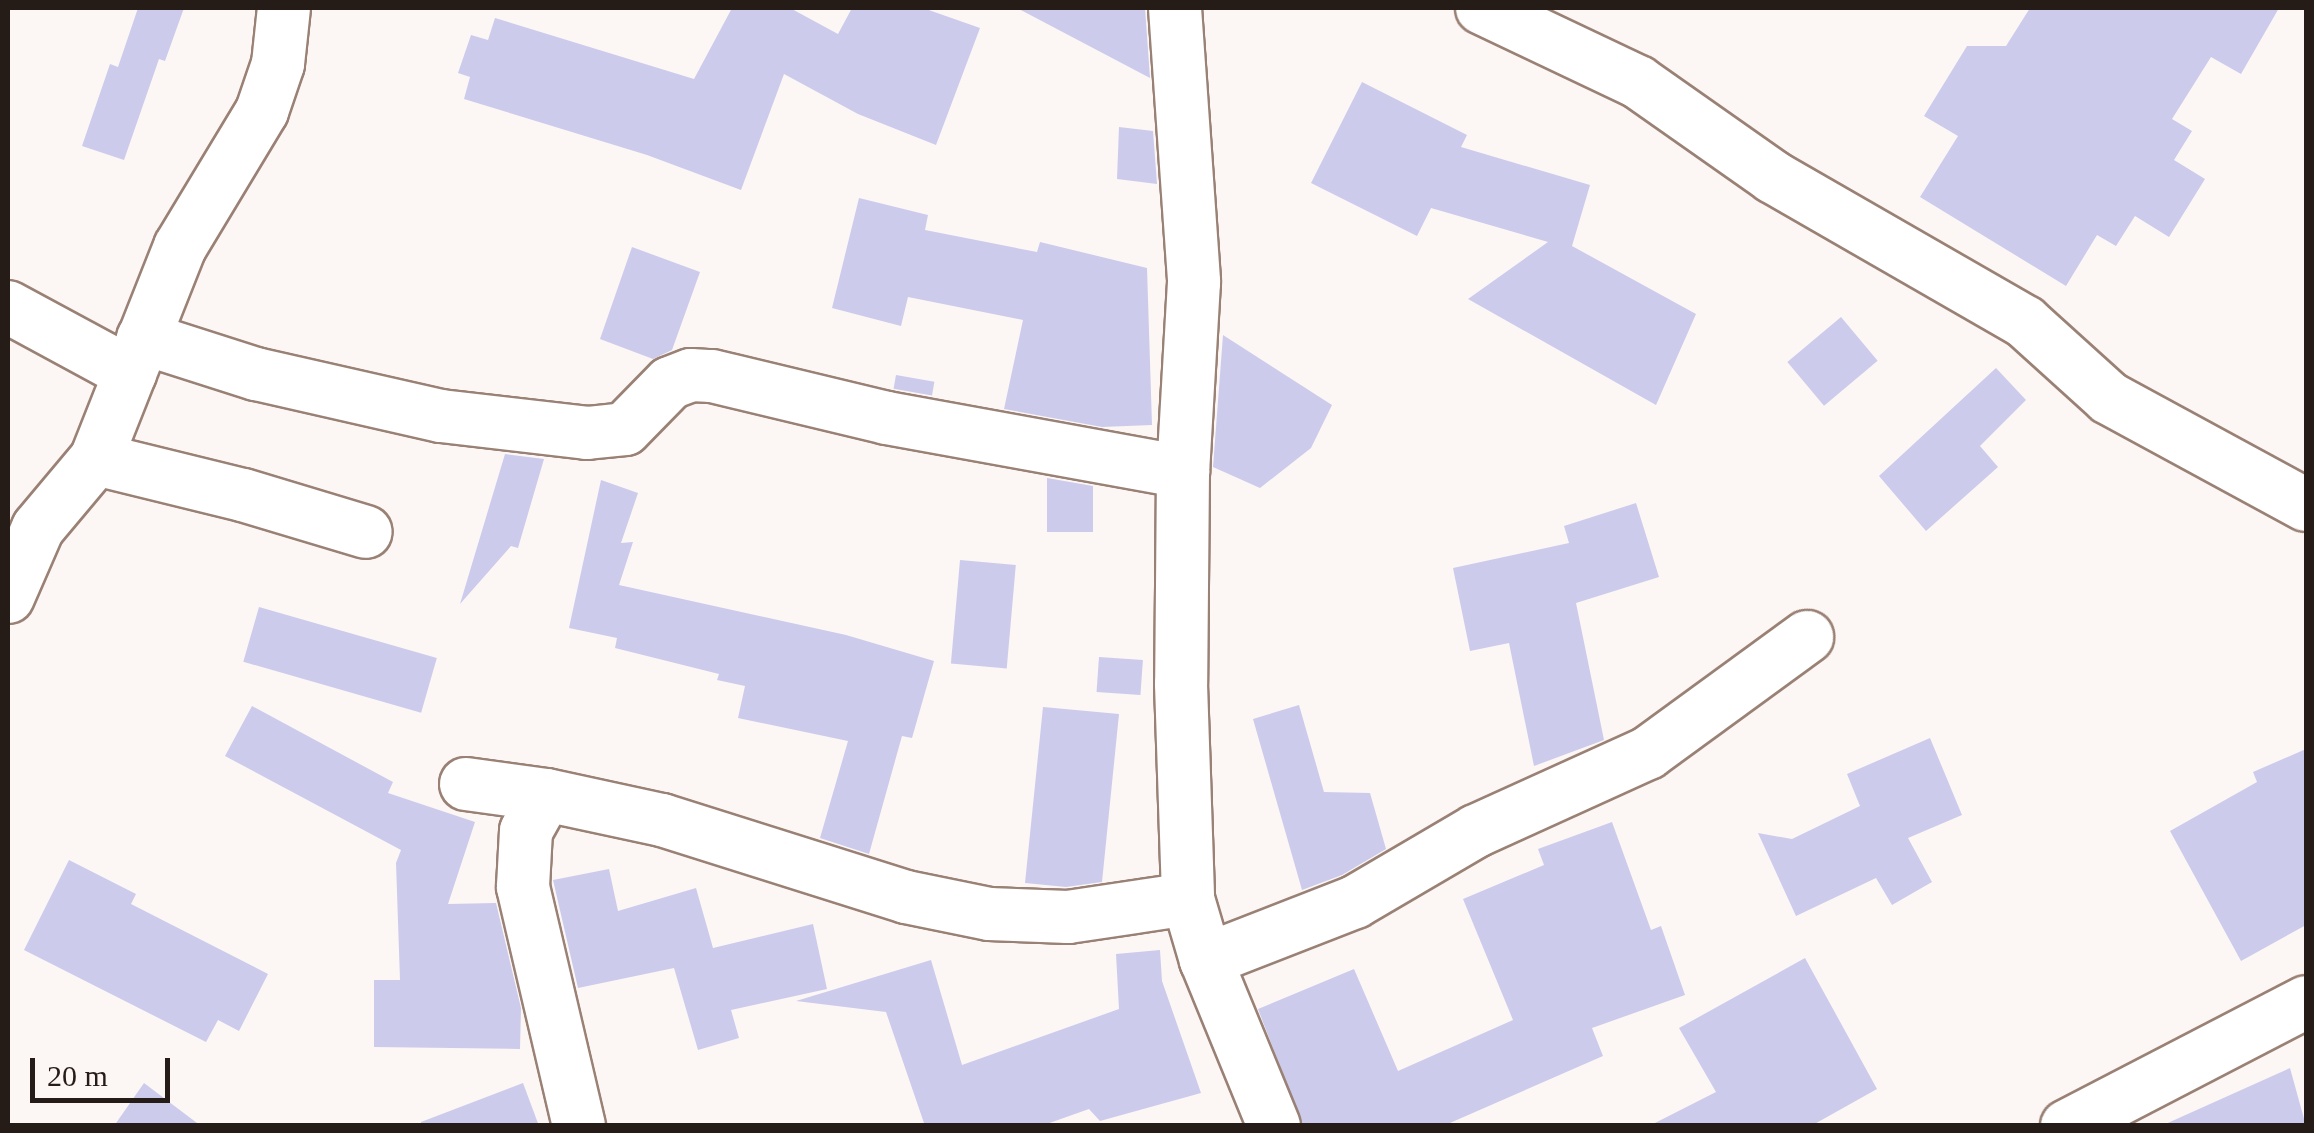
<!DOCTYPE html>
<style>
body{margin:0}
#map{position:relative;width:2314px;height:1133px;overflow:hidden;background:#fcf7f4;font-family:"Times New Roman",serif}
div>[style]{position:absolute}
.building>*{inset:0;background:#cccbec;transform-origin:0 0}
.roads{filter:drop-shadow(2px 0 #9a8175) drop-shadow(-2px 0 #9a8175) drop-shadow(0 2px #9a8175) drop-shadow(0 -2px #9a8175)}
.minor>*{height:52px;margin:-26px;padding:0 26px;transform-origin:26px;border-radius:26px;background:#fff}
span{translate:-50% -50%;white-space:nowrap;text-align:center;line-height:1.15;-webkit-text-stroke:9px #fcf7f4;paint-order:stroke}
.frame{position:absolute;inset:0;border:10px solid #251c17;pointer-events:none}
.scale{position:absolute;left:30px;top:1058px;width:140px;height:45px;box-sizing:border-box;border:5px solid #251c17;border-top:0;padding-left:12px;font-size:30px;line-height:35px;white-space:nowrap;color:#251c17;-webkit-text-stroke:8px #fcf7f4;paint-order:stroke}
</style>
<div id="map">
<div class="building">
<i style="clip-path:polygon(138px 8px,184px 8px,165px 61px,159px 59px,124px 160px,82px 146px,110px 64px,118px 67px)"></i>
<i style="clip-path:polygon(732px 8px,790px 8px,838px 34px,852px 8px,923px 8px,980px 28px,936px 145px,858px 114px,784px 74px,741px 190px,647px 155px,464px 99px,470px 77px,458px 73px,471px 35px,488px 40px,495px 18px,694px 79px)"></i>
<i style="clip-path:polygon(1017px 8px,1145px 8px,1150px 78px)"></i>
<i style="clip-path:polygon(2030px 8px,2279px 8px,2241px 74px,2211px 57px,2172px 119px,2192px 131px,2174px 160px,2205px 179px,2169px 237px,2135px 216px,2116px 246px,2097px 235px,2066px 286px,1920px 197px,1958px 136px,1924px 116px,1967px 46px,2006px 46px)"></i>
<i style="clip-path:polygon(1362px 82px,1467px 135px,1461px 147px,1590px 185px,1572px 246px,1696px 314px,1656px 405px,1468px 299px,1548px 242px,1431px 208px,1417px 236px,1311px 183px)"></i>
<i style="clip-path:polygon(1119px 127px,1153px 131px,1157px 184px,1117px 179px)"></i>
<i style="clip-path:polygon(859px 198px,928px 215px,925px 230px,1037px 252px,1040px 242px,1147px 268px,1152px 425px,1102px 427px,1004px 409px,1023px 320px,908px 297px,901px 326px,832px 308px)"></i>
<i style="clip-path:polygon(632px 247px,700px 272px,672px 350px,653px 359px,600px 339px)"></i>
<i style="left:1841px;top:317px;width:57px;height:70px;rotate:50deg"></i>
<i style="clip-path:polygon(1223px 335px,1332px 405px,1311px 448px,1260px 488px,1213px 467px)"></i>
<i style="clip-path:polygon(1996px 368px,2026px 400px,1980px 446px,1998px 467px,1926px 531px,1879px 476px)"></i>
<i style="left:896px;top:375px;width:39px;height:14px;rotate:10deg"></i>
<i style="clip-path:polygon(505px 454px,544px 459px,518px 548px,511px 546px,460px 604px)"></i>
<i style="clip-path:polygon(1047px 478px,1093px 486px,1093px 532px,1047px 532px)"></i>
<i style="clip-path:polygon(601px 480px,638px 493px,621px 543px,633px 542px,619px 585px,846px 635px,934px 661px,912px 738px,902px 736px,869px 854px,820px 838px,848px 741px,738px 718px,745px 686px,717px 680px,719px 674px,615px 648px,617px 638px,569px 628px)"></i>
<i style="clip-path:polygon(1636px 503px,1659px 577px,1576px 603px,1604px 740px,1534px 766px,1509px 643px,1470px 651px,1453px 568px,1569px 543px,1564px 526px)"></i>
<i style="left:960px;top:560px;width:56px;height:104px;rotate:5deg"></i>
<i style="left:259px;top:607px;width:185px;height:57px;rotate:16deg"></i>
<i style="left:1099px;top:657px;width:44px;height:35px;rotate:4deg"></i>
<i style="clip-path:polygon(1299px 705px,1324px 792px,1370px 793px,1386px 849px,1342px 875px,1302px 890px,1253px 719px)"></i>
<i style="clip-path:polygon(252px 706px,393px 782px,388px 793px,475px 822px,448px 904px,496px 903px,521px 1008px,520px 1049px,374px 1047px,374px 980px,400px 980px,396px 863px,401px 850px,225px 756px)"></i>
<i style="clip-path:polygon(1043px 707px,1119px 714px,1102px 882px,1066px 887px,1025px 883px)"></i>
<i style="clip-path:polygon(1930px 738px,1962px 815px,1908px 838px,1932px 882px,1892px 905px,1876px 878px,1796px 916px,1758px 833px,1792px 839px,1860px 806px,1847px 774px)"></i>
<i style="clip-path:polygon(2306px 749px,2306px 925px,2241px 961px,2170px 831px,2257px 782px,2253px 772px)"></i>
<i style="clip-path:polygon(1612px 822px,1651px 930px,1661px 926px,1685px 995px,1592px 1028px,1603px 1056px,1443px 1126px,1303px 1126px,1258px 1009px,1354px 969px,1398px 1071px,1513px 1020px,1463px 899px,1544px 865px,1538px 849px)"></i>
<i style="clip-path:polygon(69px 860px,136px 894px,131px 904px,268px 974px,239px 1031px,218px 1020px,206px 1042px,24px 950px)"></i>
<i style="clip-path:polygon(609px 869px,618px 911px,696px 888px,713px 948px,813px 924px,827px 989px,731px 1010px,739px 1038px,698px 1050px,674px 968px,578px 988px,553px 880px)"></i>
<i style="clip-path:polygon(1160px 950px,1162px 981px,1201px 1093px,1100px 1121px,1089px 1109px,1041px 1126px,925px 1126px,886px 1012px,796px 1001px,931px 960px,962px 1065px,1119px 1009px,1116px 954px)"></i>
<i style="clip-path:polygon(1805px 958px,1877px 1089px,1811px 1126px,1649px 1126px,1716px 1092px,1679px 1028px)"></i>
<i style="clip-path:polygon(2290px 1068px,2306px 1126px,2161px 1126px)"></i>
<i style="clip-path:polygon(144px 1083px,201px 1126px,114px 1126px)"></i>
<i style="clip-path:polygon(523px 1083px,539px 1126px,421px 1126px,421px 1122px)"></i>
</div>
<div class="roads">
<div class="minor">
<i style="left:1175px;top:8px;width:275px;rotate:86deg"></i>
<i style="left:1194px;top:282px;width:190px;rotate:93.3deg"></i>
<i style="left:1183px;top:472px;width:212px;rotate:90.5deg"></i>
<i style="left:1181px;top:684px;width:215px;rotate:88.1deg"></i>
<i style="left:1188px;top:899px;width:64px;rotate:73.6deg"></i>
<i style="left:1206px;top:960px;width:179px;rotate:67.7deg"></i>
<i style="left:1482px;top:8px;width:173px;rotate:25.4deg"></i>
<i style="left:1638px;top:82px;width:165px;rotate:35.1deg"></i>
<i style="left:1773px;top:177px;width:291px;rotate:29.9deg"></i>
<i style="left:2025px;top:322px;width:113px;rotate:42.1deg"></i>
<i style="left:2109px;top:398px;width:224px;rotate:28.5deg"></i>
<i style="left:8px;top:307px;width:139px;rotate:28.4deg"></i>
<i style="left:143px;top:338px;width:119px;rotate:17.7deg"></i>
<i style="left:256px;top:374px;width:190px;rotate:12.8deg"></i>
<i style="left:441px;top:416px;width:147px;rotate:6.6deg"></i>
<i style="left:587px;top:433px;width:38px;rotate:-6deg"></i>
<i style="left:625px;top:429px;width:64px;rotate:-45.6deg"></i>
<i style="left:670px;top:383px;width:22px;rotate:-21deg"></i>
<i style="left:691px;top:375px;width:21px;rotate:3deg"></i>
<i style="left:712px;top:376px;width:180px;rotate:13.5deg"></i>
<i style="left:887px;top:418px;width:301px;rotate:10.3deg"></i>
<i style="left:96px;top:459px;width:151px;rotate:13.8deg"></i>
<i style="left:243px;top:495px;width:128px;rotate:16.7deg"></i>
<i style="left:8px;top:597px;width:75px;rotate:-66.5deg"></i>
<i style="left:38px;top:528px;width:90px;rotate:-50deg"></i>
<i style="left:96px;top:459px;width:228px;rotate:-68.4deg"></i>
<i style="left:180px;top:247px;width:159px;rotate:-58.9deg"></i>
<i style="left:262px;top:111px;width:50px;rotate:-71.2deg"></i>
<i style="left:278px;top:64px;width:56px;rotate:-83.9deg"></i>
<i style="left:466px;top:784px;width:81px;rotate:7.8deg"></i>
<i style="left:546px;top:795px;width:119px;rotate:12.2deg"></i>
<i style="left:662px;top:820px;width:256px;rotate:17.5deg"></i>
<i style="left:906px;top:897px;width:85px;rotate:11.6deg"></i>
<i style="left:989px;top:914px;width:79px;rotate:2.2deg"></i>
<i style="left:1068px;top:917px;width:121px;rotate:-8.5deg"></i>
<i style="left:546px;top:795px;width:41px;rotate:119.1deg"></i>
<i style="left:526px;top:831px;width:56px;rotate:93.1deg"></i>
<i style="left:523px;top:887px;width:245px;rotate:76.8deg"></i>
<i style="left:1206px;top:960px;width:160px;rotate:-21.3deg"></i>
<i style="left:1355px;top:902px;width:140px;rotate:-30.4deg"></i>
<i style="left:1476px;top:831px;width:189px;rotate:-24.4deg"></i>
<i style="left:1648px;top:753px;width:197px;rotate:-36.1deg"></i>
<i style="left:2067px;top:1126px;width:269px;rotate:-27.4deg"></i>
</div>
</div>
<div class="frame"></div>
<div class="scale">20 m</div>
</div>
